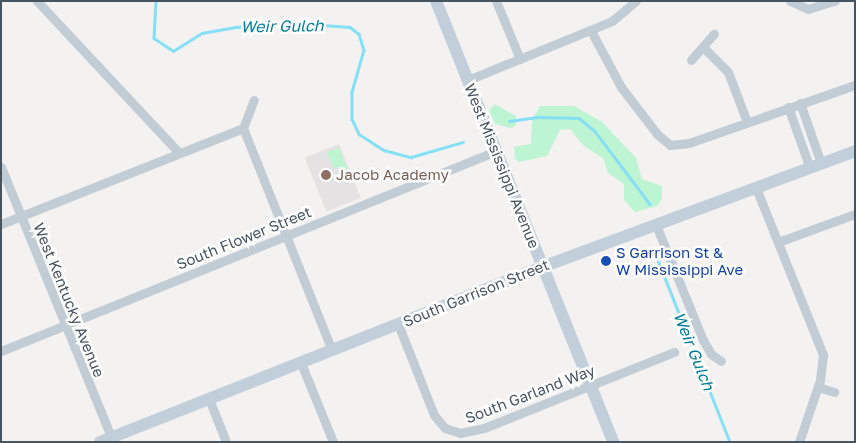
<!DOCTYPE html>
<style>
body{margin:0}
#map{position:relative;width:856px;height:443px;overflow:hidden;background:#f4f1f1;font-family:"Golos Text",sans-serif}
div>[style]{position:absolute}
.education>*{inset:0;background:#e5e2e3;transform-origin:0 0}
.green>*{inset:0;background:#bdf4d1}
.stream>*{height:2.5px;margin:-1.25px;padding:0 1.25px;transform-origin:1.25px;border-radius:1.25px;background:#86e0f5}
.minor>*{height:9px;margin:-4.5px;padding:0 4.5px;transform-origin:4.5px;border-radius:4.5px;background:#c1ccd4}
.secondary>*{height:12px;margin:-6px;padding:0 6px;transform-origin:6px;border-radius:6px;background:#c2cfdb}
.dots>*{width:14px;height:14px;translate:-50% -50%;box-sizing:border-box;border:2px solid #fff;border-radius:50%}
span{translate:-50% -50%;white-space:nowrap;text-align:center;line-height:1.15;-webkit-text-stroke:5px #fff;paint-order:stroke}
.street-label{font-size:15px;color:#475561}
.education-label{font-size:15px;color:#785e54}
.left{translate:0 -50%;text-align:left}
.transit-label{font-size:15px;color:#164399}
.water-label{font-size:16px;color:#037d99;font-style:italic}
.frame{position:absolute;inset:0;border:2px solid #475561;pointer-events:none}
</style>
<div id="map">
<div class="education">
<i style="left:339px;top:144px;width:58px;height:37px;rotate:68deg"></i>
</div>
<div class="green">
<i style="clip-path:polygon(495px 104px,516px 116px,516px 125px,511px 128px,495px 124px,489px 110px)"></i>
<i style="clip-path:polygon(540px 106px,574px 106px,602px 122px,636px 158px,642px 179px,662px 186px,662px 199px,657px 206px,635px 212px,624px 200px,624px 184px,608px 173px,603px 158px,584px 146px,570px 129px,560px 130px,547px 156px,519px 162px,515px 159px,514px 147px,531px 144px,532px 120px)"></i>
<i style="clip-path:polygon(339px 148px,351px 177px,344px 180px,339px 167px,334px 169px,327px 152px)"></i>
</div>
<div class="stream">
<i style="left:156px;top:1px;width:37px;rotate:93deg"></i>
<i style="left:154px;top:38px;width:23px;rotate:34deg"></i>
<i style="left:173px;top:51px;width:34px;rotate:-32deg"></i>
<i style="left:202px;top:33px;width:35px;rotate:-10deg"></i>
<i style="left:236px;top:27px;width:59px;rotate:-3.9deg"></i>
<i style="left:295px;top:23px;width:55px;rotate:4.2deg"></i>
<i style="left:350px;top:27px;width:11px;rotate:38deg"></i>
<i style="left:359px;top:34px;width:17px;rotate:73deg"></i>
<i style="left:364px;top:50px;width:44px;rotate:105.9deg"></i>
<i style="left:352px;top:92px;width:27px;rotate:90deg"></i>
<i style="left:352px;top:119px;width:17px;rotate:65deg"></i>
<i style="left:359px;top:134px;width:30px;rotate:33deg"></i>
<i style="left:384px;top:150px;width:28px;rotate:15deg"></i>
<i style="left:411px;top:157px;width:54px;rotate:-16.1deg"></i>
<i style="left:509px;top:121px;width:30px;rotate:-8deg"></i>
<i style="left:539px;top:117px;width:40px;rotate:1.4deg"></i>
<i style="left:579px;top:118px;width:19px;rotate:39deg"></i>
<i style="left:594px;top:130px;width:93px;rotate:52.9deg"></i>
<i style="left:658px;top:260px;width:196px;rotate:68.4deg"></i>
</div>
<div class="minor">
<i style="left:37px;top:1px;width:208px;rotate:46.9deg"></i>
<i style="left:496px;top:1px;width:63px;rotate:67.5deg"></i>
<i style="left:790px;top:1px;width:20px;rotate:24deg"></i>
<i style="left:808px;top:9px;width:28px;rotate:-17deg"></i>
<i style="left:591px;top:31px;width:64px;rotate:61.8deg"></i>
<i style="left:621px;top:87px;width:59px;rotate:52.5deg"></i>
<i style="left:657px;top:134px;width:17px;rotate:40deg"></i>
<i style="left:670px;top:145px;width:19px;rotate:-6deg"></i>
<i style="left:689px;top:143px;width:176px;rotate:-19.3deg"></i>
<i style="left:703px;top:47px;width:35px;rotate:45deg"></i>
<i style="left:728px;top:72px;width:53px;rotate:69.2deg"></i>
<i style="left:691px;top:60px;width:35px;rotate:-49deg"></i>
<i style="left:468px;top:80px;width:156px;rotate:-22.3deg"></i>
<i style="left:612px;top:21px;width:31px;rotate:-40deg"></i>
<i style="left:800px;top:103px;width:64px;rotate:70.7deg"></i>
<i style="left:788px;top:107px;width:65px;rotate:70.2deg"></i>
<i style="left:243px;top:128px;width:239px;rotate:68.2deg"></i>
<i style="left:1px;top:167px;width:297px;rotate:67.8deg"></i>
<i style="left:756px;top:188px;width:180px;rotate:68.1deg"></i>
<i style="left:823px;top:355px;width:25px;rotate:97deg"></i>
<i style="left:820px;top:380px;width:65px;rotate:108.7deg"></i>
<i style="left:1px;top:224px;width:260px;rotate:-21.6deg"></i>
<i style="left:243px;top:128px;width:30px;rotate:-69deg"></i>
<i style="left:656px;top:225px;width:124px;rotate:67.8deg"></i>
<i style="left:703px;top:340px;width:16px;rotate:60deg"></i>
<i style="left:711px;top:354px;width:12px;rotate:35deg"></i>
<i style="left:778px;top:242px;width:82px;rotate:-20deg"></i>
<i style="left:398px;top:324px;width:98px;rotate:68.4deg"></i>
<i style="left:434px;top:415px;width:17px;rotate:50deg"></i>
<i style="left:445px;top:428px;width:16px;rotate:18deg"></i>
<i style="left:460px;top:433px;width:25px;rotate:-12deg"></i>
<i style="left:484px;top:428px;width:205px;rotate:-21.8deg"></i>
<i style="left:1px;top:351px;width:534px;rotate:-22deg"></i>
<i style="left:301px;top:363px;width:85px;rotate:67.9deg"></i>
<i style="left:818px;top:387px;width:17px;rotate:17deg"></i>
<i style="left:209px;top:399px;width:46px;rotate:68.4deg"></i>
</div>
<div class="secondary">
<i style="left:436px;top:1px;width:475px;rotate:68.1deg"></i>
<i style="left:100px;top:442px;width:475px;rotate:-21.6deg"></i>
<i style="left:542px;top:267px;width:334px;rotate:-20.3deg"></i>
</div>
<div class="dots">
<i style="left:326px;top:175px;background:#8d6e63"></i>
<i style="left:606px;top:261px;background:#1a4fb4"></i>
</div>
<div class="street-label">
<span style="left:502px;top:166px;rotate:68deg">West Mississippi Avenue</span>
<span style="left:244px;top:238px;rotate:-22deg">South Flower Street</span>
<span style="left:476px;top:293px;rotate:-22deg">South Garrison Street</span>
<span style="left:69px;top:300px;rotate:68deg">West Kentucky Avenue</span>
<span style="left:530px;top:394px;rotate:-21deg">South Garland Way</span>
</div>
<div class="education-label">
<span class="left" style="left:336px;top:175px">Jacob Academy</span>
</div>
<div class="transit-label">
<span class="left" style="left:616px;top:261px">S Garrison St &amp;<br>W Mississippi Ave</span>
</div>
<div class="water-label">
<span style="left:282px;top:26px;rotate:-1deg">Weir Gulch</span>
<span style="left:694px;top:351px;rotate:68deg">Weir Gulch</span>
</div>
<div class="frame"></div>
</div>
